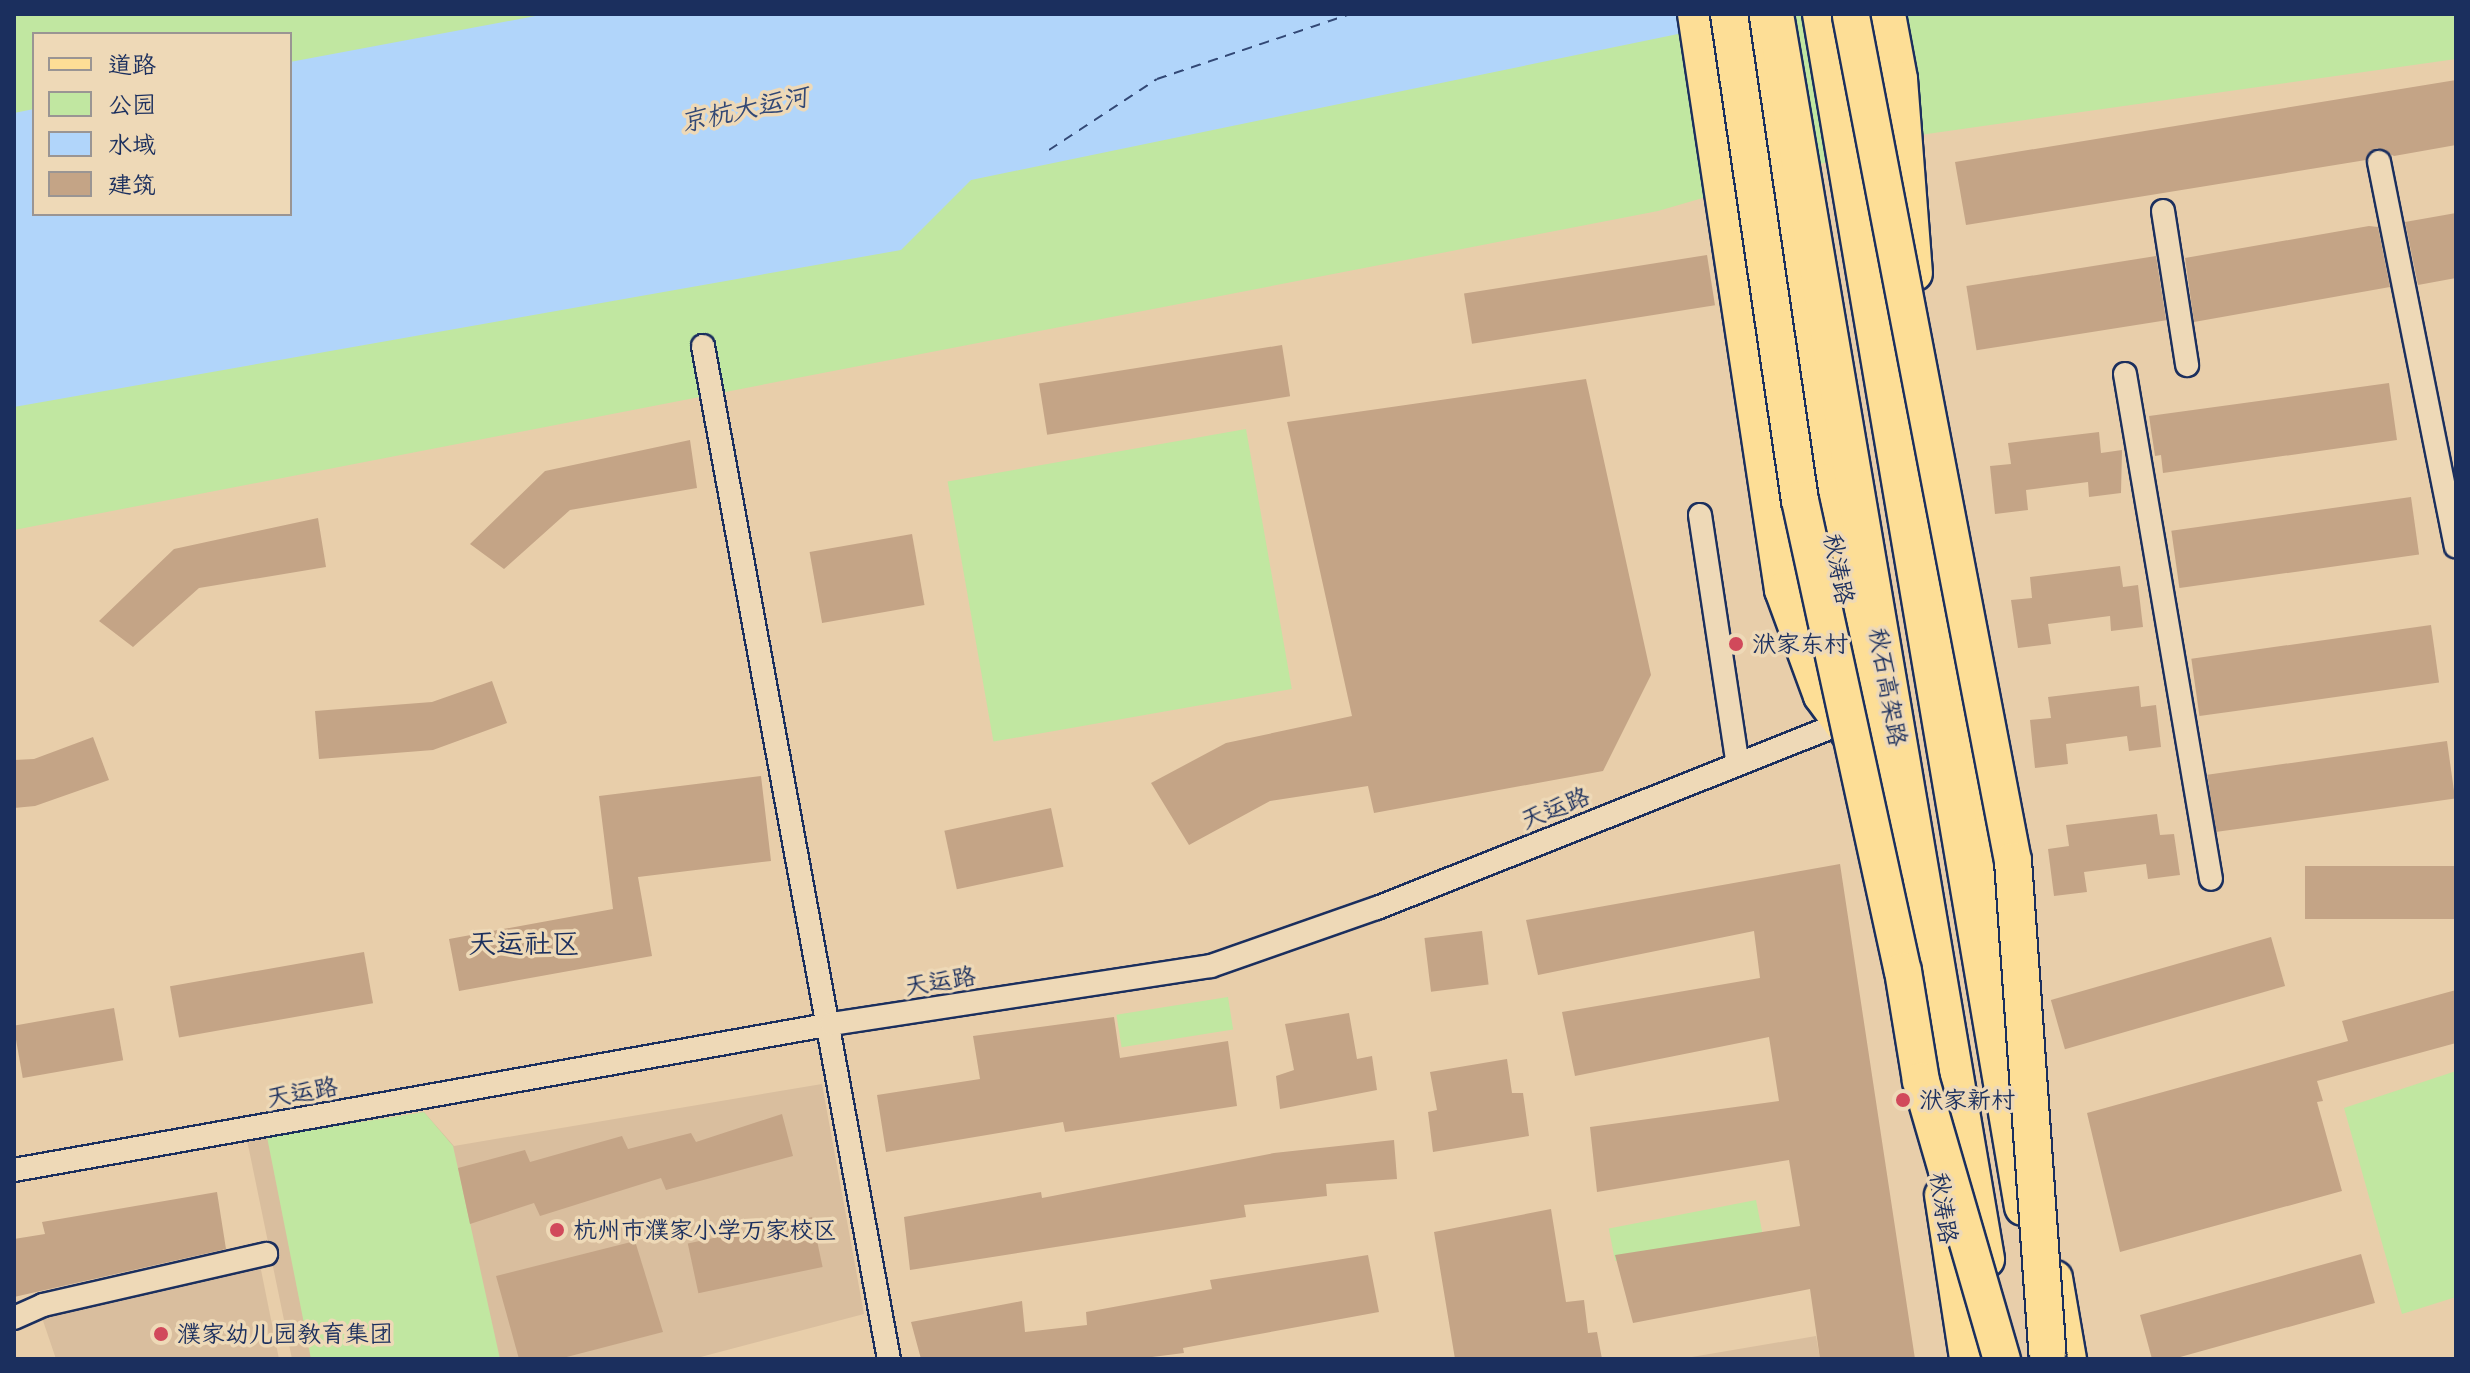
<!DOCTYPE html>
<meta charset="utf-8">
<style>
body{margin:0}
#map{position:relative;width:2470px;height:1373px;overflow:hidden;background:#e8ceaa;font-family:"Patrick Hand","LXGW WenKai TC",sans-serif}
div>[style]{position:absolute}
.built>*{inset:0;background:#d9be9e}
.green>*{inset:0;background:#c1e7a1;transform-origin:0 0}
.water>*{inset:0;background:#b1d5fa}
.ferry>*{height:2px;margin-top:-1px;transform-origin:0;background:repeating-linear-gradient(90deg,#324875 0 10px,transparent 0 18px)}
.building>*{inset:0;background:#c4a486;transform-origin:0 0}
.roads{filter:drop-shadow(2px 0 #1b2f5e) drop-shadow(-2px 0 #1b2f5e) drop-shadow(0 2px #1b2f5e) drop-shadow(0 -2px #1b2f5e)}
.minor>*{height:22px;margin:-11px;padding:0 11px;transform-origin:11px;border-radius:11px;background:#eed9b7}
.primary>*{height:34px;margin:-17px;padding:0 17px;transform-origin:17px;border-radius:17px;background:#fdde96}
.trunk>*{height:36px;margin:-18px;padding:0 18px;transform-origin:18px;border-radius:18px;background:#fdde96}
.bridges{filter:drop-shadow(2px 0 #1b2f5e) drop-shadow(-2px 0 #1b2f5e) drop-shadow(0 2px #1b2f5e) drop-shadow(0 -2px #1b2f5e)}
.trunk-bridge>*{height:36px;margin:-18px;padding:0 18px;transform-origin:18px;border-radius:18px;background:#fdde96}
.dots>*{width:22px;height:22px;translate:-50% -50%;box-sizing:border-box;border:4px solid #eed9b7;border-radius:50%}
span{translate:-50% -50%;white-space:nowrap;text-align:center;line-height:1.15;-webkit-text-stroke:7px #eed9b7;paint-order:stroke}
.street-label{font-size:24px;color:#1b2f5e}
.poi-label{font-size:24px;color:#1b2f5e}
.left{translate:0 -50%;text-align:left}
.water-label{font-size:26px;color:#324875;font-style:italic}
.quarter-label{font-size:28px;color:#1b2f5e}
.frame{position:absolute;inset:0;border:16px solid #1b2f5e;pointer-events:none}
.legend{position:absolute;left:32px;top:32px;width:260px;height:184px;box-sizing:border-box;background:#eed9b7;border:2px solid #9a9593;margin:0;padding:10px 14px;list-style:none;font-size:24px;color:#1b2f5e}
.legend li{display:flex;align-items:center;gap:16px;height:40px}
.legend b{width:40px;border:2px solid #9a9593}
</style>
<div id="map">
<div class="built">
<i style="clip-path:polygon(822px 1084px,864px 1314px,693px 1359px,292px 1359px,247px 1140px,424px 1112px,454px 1146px)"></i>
<i style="clip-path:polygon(260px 1265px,279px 1359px,56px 1359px,39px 1309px)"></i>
<i style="clip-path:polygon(1816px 1336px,1820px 1359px,1680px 1359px)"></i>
</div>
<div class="green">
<i style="clip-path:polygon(evenodd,14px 14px,2456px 14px,2456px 59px,1920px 135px,1658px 211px,14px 530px,14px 14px,34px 34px,290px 34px,290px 214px,34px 214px,34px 34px)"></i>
<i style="left:1246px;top:429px;width:264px;height:303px;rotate:80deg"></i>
<i style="left:1228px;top:997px;width:33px;height:113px;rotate:81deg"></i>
<i style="clip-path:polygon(2456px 1071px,2456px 1297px,2402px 1314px,2344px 1108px)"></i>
<i style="clip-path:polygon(424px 1112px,453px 1146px,500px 1359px,311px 1359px,267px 1137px)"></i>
<i style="left:1756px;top:1200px;width:33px;height:150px;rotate:79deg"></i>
</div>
<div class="water">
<i style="clip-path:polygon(546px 14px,1775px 14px,971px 180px,901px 250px,14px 407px,14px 113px,34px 109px,34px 214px,290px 214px,290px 62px)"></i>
</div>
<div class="ferry">
<i style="left:1049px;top:150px;width:129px;rotate:-33.3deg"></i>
<i style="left:1157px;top:79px;width:204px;rotate:-18.6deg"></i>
</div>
<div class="building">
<i style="clip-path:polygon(2456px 80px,2456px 145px,2394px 156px,2377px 148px,2366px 160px,1966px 225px,1955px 162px)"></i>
<i style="clip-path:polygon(2456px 213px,2456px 278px,2418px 285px,2405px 222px)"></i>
<i style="clip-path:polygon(2369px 226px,2378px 227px,2390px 287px,2194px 322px,2185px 258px)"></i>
<i style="left:1707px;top:255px;width:51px;height:246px;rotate:81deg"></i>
<i style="left:2156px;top:256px;width:65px;height:192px;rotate:81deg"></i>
<i style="left:1282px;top:345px;width:52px;height:246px;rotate:81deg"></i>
<i style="clip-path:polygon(1586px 379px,1651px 675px,1603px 771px,1374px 813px,1368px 786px,1270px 801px,1189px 845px,1151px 783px,1226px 743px,1352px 716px,1287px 422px)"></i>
<i style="clip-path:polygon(2389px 383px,2397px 440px,2163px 473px,2161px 455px,2155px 456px,2149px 416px)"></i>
<i style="clip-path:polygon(2099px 432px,2101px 453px,2122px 450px,2121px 493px,2089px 497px,2088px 482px,2026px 490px,2028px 510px,1995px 514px,1990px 466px,2011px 464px,2008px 443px)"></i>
<i style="clip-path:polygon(690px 440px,697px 488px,570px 510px,504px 569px,470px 544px,545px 471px)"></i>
<i style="left:2411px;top:497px;width:58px;height:242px;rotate:82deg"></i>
<i style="clip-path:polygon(318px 518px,326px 567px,199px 588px,133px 647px,99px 621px,174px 549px)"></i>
<i style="left:912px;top:534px;width:72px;height:104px;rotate:80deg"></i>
<i style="clip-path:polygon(2120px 566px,2123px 587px,2138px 585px,2143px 627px,2111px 631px,2110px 616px,2048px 624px,2051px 644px,2018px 648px,2011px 600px,2032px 598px,2030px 577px)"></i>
<i style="left:2431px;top:625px;width:58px;height:242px;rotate:82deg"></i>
<i style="clip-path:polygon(492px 681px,507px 723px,433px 750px,319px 759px,315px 711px,432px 702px)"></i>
<i style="clip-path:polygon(2139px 686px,2141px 707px,2156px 705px,2161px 747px,2129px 751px,2127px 736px,2066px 744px,2068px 764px,2035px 768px,2030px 720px,2051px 718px,2048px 697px)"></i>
<i style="clip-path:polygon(93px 737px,109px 780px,35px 806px,14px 808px,14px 760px,34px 759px)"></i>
<i style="left:2447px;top:741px;width:58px;height:242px;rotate:82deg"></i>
<i style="clip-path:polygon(761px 776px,771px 861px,638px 877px,652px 956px,459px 991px,449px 939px,613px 909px,599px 796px)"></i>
<i style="left:1051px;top:808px;width:60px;height:109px;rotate:78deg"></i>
<i style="clip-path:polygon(2157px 814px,2160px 835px,2174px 834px,2180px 875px,2148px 879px,2146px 864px,2084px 872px,2087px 892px,2054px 896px,2048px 849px,2069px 846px,2066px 825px)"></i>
<i style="clip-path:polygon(1840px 864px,1915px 1359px,1820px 1359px,1810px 1289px,1633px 1323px,1615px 1255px,1800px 1226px,1789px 1160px,1597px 1192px,1590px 1127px,1779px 1101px,1769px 1037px,1575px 1076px,1562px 1012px,1760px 978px,1754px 931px,1538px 975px,1526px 920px)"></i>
<i style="left:2456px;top:866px;width:53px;height:151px;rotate:90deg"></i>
<i style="left:1482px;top:931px;width:54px;height:58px;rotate:83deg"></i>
<i style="left:2271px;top:937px;width:51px;height:229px;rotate:74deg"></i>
<i style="left:364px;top:952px;width:52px;height:197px;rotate:80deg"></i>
<i style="clip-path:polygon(2456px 990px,2456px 1043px,2317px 1081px,2323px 1101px,2317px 1102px,2342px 1191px,2120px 1252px,2087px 1113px,2348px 1041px,2342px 1021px)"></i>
<i style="left:114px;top:1008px;width:53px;height:102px;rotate:80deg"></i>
<i style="clip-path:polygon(1349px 1013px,1357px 1059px,1372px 1056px,1377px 1090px,1280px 1109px,1276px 1076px,1294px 1070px,1285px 1024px)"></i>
<i style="clip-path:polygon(1114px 1017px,1120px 1058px,1228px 1041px,1237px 1106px,1065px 1132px,1063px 1122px,886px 1152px,877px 1095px,980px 1079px,973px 1036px)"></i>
<i style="clip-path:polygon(1507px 1059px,1512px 1093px,1523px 1093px,1529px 1136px,1433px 1152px,1428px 1112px,1437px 1110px,1430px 1072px)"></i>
<i style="clip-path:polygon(782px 1114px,793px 1156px,666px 1190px,661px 1178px,540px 1216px,534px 1203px,470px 1224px,458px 1168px,525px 1150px,530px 1162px,622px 1136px,628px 1149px,691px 1133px,696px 1142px)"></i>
<i style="clip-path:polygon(1394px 1140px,1397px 1179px,1326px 1184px,1327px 1196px,1244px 1205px,1246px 1217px,910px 1270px,904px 1217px,1041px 1192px,1042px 1198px,1274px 1153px)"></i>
<i style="clip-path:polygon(217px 1192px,226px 1249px,14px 1297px,14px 1239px,45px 1234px,42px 1222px)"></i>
<i style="clip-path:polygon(1551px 1209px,1566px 1302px,1584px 1300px,1588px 1333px,1597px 1332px,1602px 1359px,1455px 1359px,1434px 1232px)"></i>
<i style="left:812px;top:1217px;width:51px;height:127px;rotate:78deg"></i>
<i style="clip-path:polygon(635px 1241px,663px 1332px,559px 1359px,519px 1359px,496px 1276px)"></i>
<i style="clip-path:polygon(2361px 1254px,2375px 1303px,2173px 1359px,2152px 1359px,2140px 1315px)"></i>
<i style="clip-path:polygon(1368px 1255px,1379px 1312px,1183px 1348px,1184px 1353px,1136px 1359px,921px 1359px,911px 1322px,1022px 1301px,1025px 1332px,1087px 1325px,1086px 1312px,1212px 1289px,1210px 1280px)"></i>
</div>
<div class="roads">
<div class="minor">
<i style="left:2379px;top:162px;width:392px;rotate:78.7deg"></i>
<i style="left:2163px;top:211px;width:156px;rotate:81.1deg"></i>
<i style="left:703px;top:346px;width:1030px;rotate:79.6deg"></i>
<i style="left:2125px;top:374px;width:512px;rotate:80.34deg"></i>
<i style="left:1700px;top:515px;width:249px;rotate:81.4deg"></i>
<i style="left:14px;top:1170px;width:831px;rotate:-10.12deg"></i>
<i style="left:832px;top:1024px;width:383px;rotate:-8.7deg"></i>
<i style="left:1211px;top:966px;width:176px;rotate:-19.3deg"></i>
<i style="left:1377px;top:908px;width:500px;rotate:-21.7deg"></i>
<i style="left:14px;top:1318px;width:32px;rotate:-24deg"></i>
<i style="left:43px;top:1305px;width:229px;rotate:-12.9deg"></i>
</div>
<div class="primary">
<i style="left:1695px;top:14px;width:583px;rotate:81.41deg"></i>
<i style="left:1782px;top:590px;width:113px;rotate:69.8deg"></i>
<i style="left:1821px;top:696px;width:56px;rotate:53.7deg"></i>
<i style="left:1756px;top:14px;width:472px;rotate:82deg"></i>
<i style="left:1822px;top:481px;width:388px;rotate:79.3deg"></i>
<i style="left:1888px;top:14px;width:66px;rotate:79.5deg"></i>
<i style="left:1900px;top:79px;width:195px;rotate:85.6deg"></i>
<i style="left:1900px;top:355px;width:655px;rotate:80.42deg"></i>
<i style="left:1942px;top:1195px;width:166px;rotate:81.3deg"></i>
<i style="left:2055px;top:1278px;width:82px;rotate:80.2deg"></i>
</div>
<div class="trunk">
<i style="left:1775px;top:14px;width:1263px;rotate:80.38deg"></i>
<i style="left:1821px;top:14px;width:1210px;rotate:80.39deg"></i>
</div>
</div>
<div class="bridges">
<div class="trunk-bridge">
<i style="left:1729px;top:14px;width:491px;rotate:81.7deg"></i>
<i style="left:1800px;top:500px;width:482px;rotate:77.7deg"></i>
<i style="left:1903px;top:971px;width:111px;rotate:80.7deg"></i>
<i style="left:1921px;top:1081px;width:290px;rotate:73.8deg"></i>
<i style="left:1851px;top:16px;width:860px;rotate:79.15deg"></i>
<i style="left:2013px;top:861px;width:492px;rotate:86deg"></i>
</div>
</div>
<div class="dots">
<i style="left:1736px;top:644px;background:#d1495b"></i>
<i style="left:1903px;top:1100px;background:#d1495b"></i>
<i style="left:557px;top:1230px;background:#d1495b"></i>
<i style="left:161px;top:1334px;background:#d1495b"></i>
</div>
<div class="street-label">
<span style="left:1839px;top:569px;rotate:79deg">秋涛路</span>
<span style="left:1888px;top:687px;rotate:80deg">秋石高架路</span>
<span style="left:1555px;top:808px;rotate:-22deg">天运路</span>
<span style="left:940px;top:981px;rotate:-9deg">天运路</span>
<span style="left:302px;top:1092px;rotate:-10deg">天运路</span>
<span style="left:1944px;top:1208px;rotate:82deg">秋涛路</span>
</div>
<div class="poi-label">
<span class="left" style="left:1752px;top:644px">洑家东村</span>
<span class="left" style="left:1919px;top:1100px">洑家新村</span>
<span class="left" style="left:573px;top:1230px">杭州市濮家小学万家校区</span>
<span class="left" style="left:177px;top:1334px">濮家幼儿园教育集团</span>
</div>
<div class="water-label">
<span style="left:744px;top:109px;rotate:-12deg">京杭大运河</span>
</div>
<div class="quarter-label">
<span style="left:524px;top:943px">天运社区</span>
</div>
<div class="frame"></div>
<ul class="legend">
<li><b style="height:10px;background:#fdde96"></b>道路</li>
<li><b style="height:22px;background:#c1e7a1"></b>公园</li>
<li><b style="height:22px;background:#b1d5fa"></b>水域</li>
<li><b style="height:22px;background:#c4a486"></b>建筑</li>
</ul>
</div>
